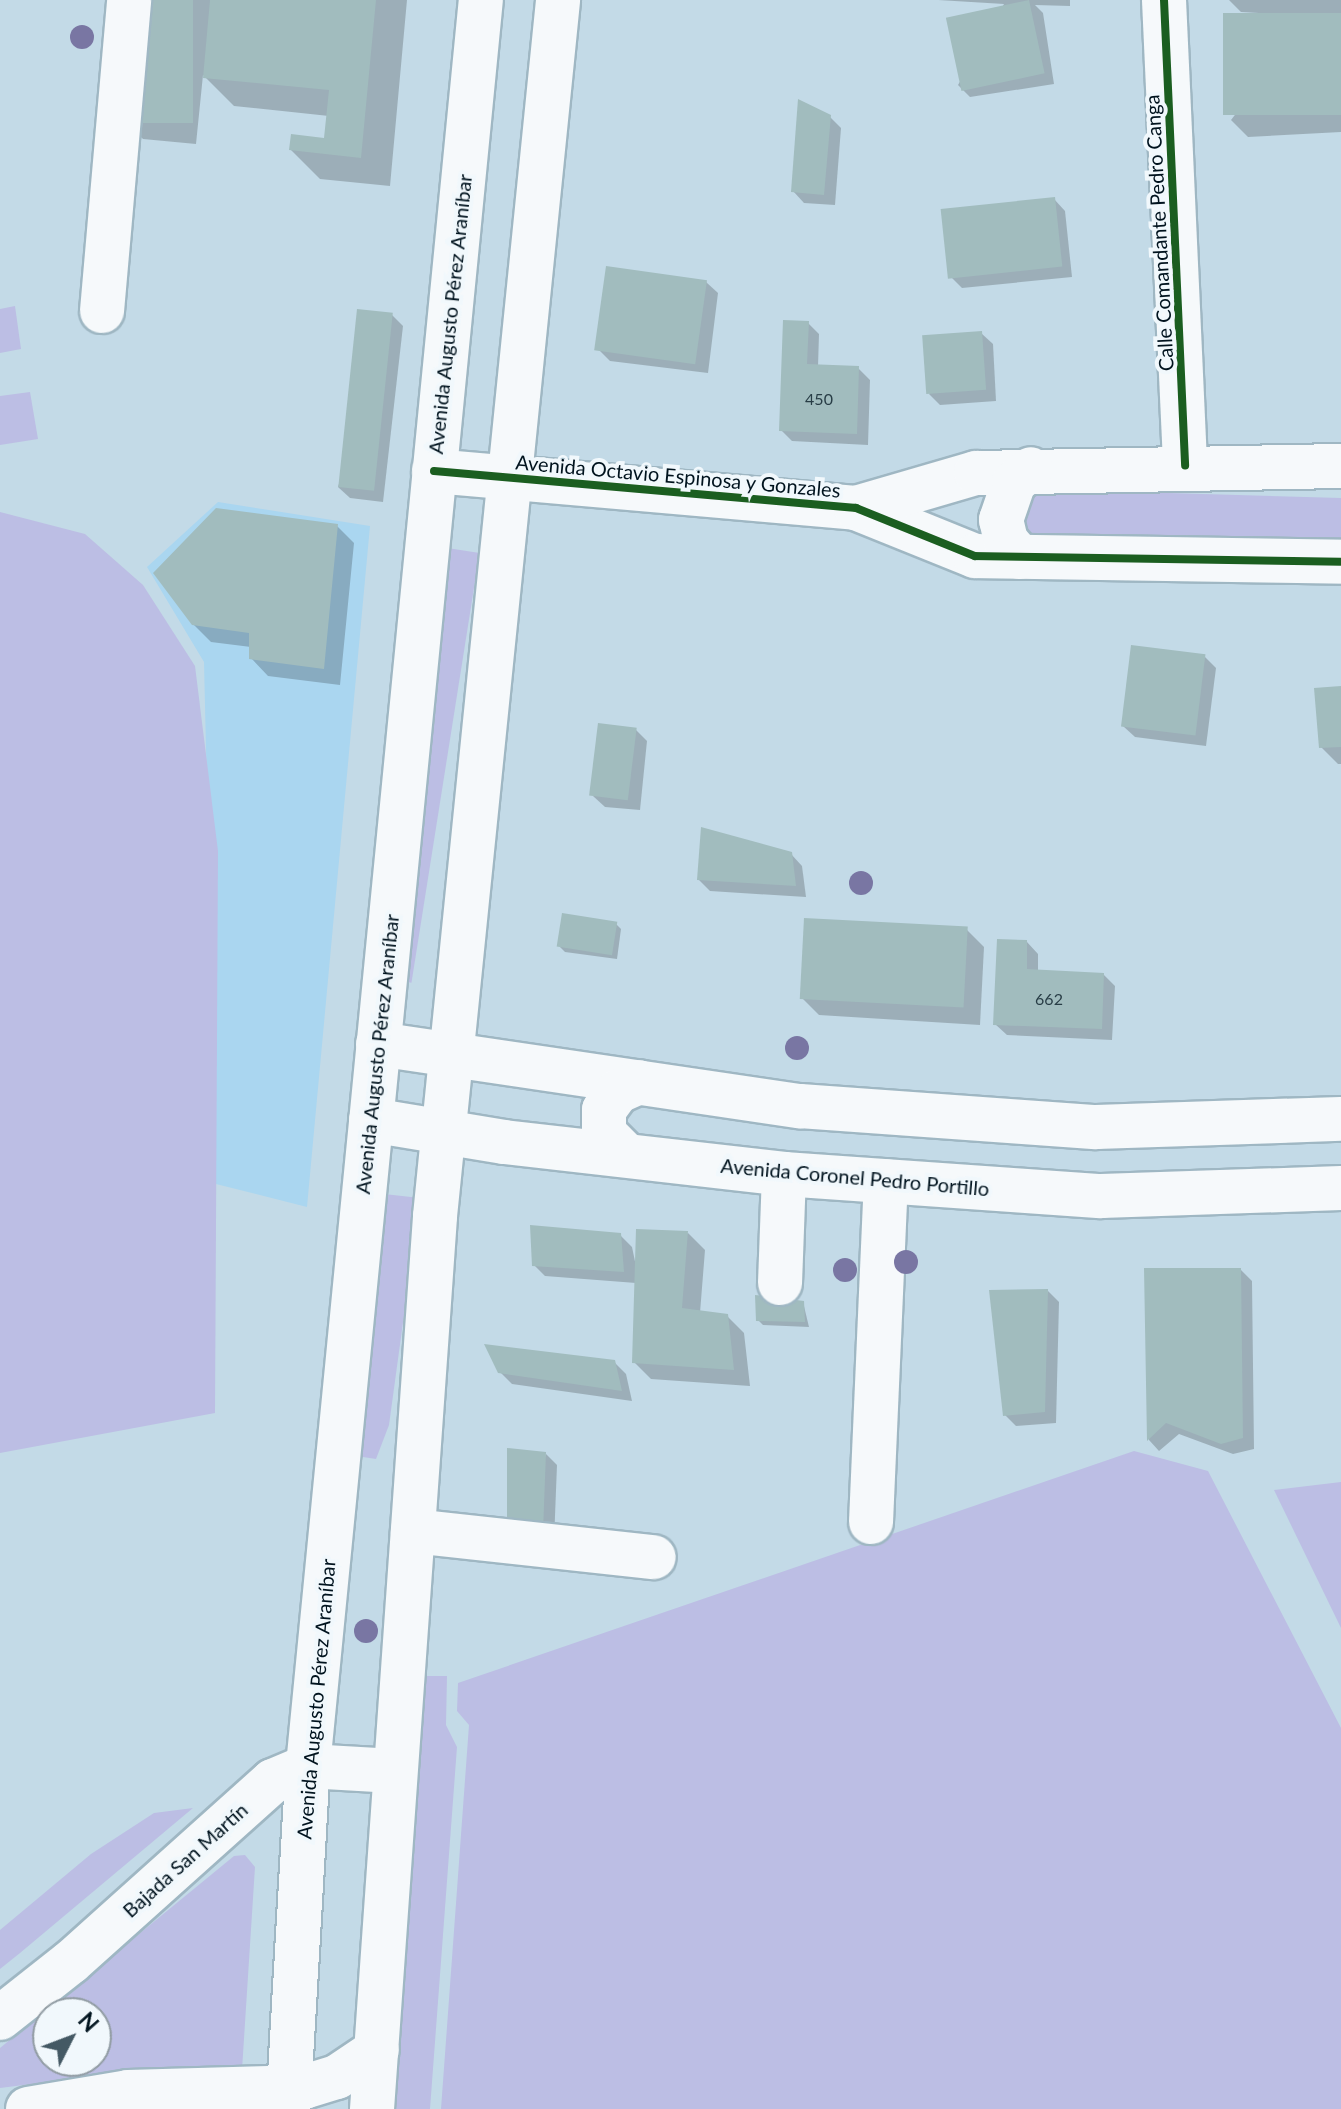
<!DOCTYPE html>
<meta charset="utf-8">
<style>
body{margin:0}
#map{position:relative;width:1341px;height:2109px;overflow:hidden;background:#c3dae7;font-family:Lato,sans-serif}
div>[style]{position:absolute}
.built>*{inset:0;background:#aad6f0}
.green>*{inset:0;background:#bcbee4;transform-origin:0 0}
.shadow>*{inset:0;background:#0003}
.building>*{inset:0;background:#a1bcbe;transform-origin:0 0}
.roads{filter:drop-shadow(2px 0 #9fb7c3) drop-shadow(-2px 0 #9fb7c3) drop-shadow(0 2px #9fb7c3) drop-shadow(0 -2px #9fb7c3)}
.minor>*{height:44px;margin:-22px;padding:0 22px;transform-origin:22px;border-radius:22px;background:#f6f9fb}
.major>*{height:44px;margin:-22px;padding:0 22px;transform-origin:22px;border-radius:22px;background:#f6f9fb}
.cycleway>*{height:8px;margin:-4px;padding:0 4px;transform-origin:4px;border-radius:4px;background:#1b5e20}
.trees>*{width:24px;height:24px;margin:-12px;border-radius:50%;background:#7976a3}
span{translate:-50% -50%;white-space:nowrap;text-align:center;line-height:1.15;-webkit-text-stroke:8px #f1f8fc;paint-order:stroke}
.number-label{font-size:16px;color:#283d46}
.number-label span{-webkit-text-stroke-width:0}
.street-label{font-size:20px;color:#00131e}
.north{position:absolute;left:32px;top:1997px;width:80px;height:80px;box-sizing:border-box;background:#f1f8fc;border:2px solid #919ca3;border-radius:50%;rotate:48deg;font-size:22px;font-weight:700;line-height:32px;text-align:center;color:#00131e}
.north::after{content:'';display:block;margin:auto;width:28px;height:36px;background:#445964;clip-path:polygon(50% 0,100% 100%,50% 72%,0 100%)}
</style>
<div id="map">
<div class="built">
<i style="clip-path:polygon(218px 502px,370px 526px,307px 1207px,216px 1184px,204px 662px,147px 567px)"></i>
</div>
<div class="green">
<i style="clip-path:polygon(15px 306px,21px 349px,0 353px,0 309px)"></i>
<i style="clip-path:polygon(30px 392px,38px 439px,0 445px,0 396px)"></i>
<i style="clip-path:polygon(1030px 489px,1341px 498px,1341px 552px,1027px 537px,1013px 520px)"></i>
<i style="clip-path:polygon(0 512px,85px 534px,143px 585px,195px 666px,218px 851px,215px 1413px,0 1453px)"></i>
<i style="left:441px;top:547px;width:39px;height:435px;rotate:9deg"></i>
<i style="clip-path:polygon(384px 1194px,420px 1198px,389px 1425px,376px 1459px,350px 1455px)"></i>
<i style="clip-path:polygon(1134px 1451px,1208px 1471px,1341px 1728px,1341px 2109px,441px 2109px,469px 1725px,457px 1711px,458px 1683px)"></i>
<i style="clip-path:polygon(1341px 1482px,1341px 1628px,1274px 1490px)"></i>
<i style="clip-path:polygon(425px 1676px,447px 1676px,446px 1725px,457px 1747px,430px 2109px,387px 2109px)"></i>
<i style="clip-path:polygon(193px 1808px,20px 1953px,0 1969px,0 1930px,91px 1854px,154px 1813px)"></i>
<i style="clip-path:polygon(evenodd,245px 1855px,255px 1867px,242px 2070px,102px 2075px,0 2088px,0 2048px,234px 1856px,245px 1855px,48px 2013px,96px 2013px,96px 2061px,48px 2061px,48px 2013px)"></i>
</div>
<div class="shadow">
<i style="clip-path:polygon(138px 0,407px 0,390px 186px,320px 179px,291px 150px,326px 140px,329px 116px,234px 106px,203px 75px,196px 144px,143px 139px,126px 122px)"></i>
<i style="clip-path:polygon(938px 0,1070px 0,1070px 6px,1035px 5px,1043px 13px,1054px 84px,970px 97px,958px 85px,1004px 4px)"></i>
<i style="clip-path:polygon(1229px 0,1341px 0,1341px 132px,1248px 137px,1231px 120px,1311px 16px,1241px 12px)"></i>
<i style="clip-path:polygon(830px 117px,841px 128px,835px 205px,804px 203px,793px 191px)"></i>
<i style="clip-path:polygon(1054px 199px,1065px 211px,1072px 277px,962px 288px,951px 277px)"></i>
<i style="clip-path:polygon(706px 282px,718px 293px,708px 373px,610px 361px,598px 349px)"></i>
<i style="clip-path:polygon(392px 315px,403px 326px,383px 502px,350px 498px,338px 487px)"></i>
<i style="clip-path:polygon(808px 323px,819px 334px,818px 367px,858px 368px,870px 380px,868px 445px,792px 441px,781px 430px)"></i>
<i style="clip-path:polygon(981px 333px,993px 344px,996px 401px,940px 405px,929px 394px)"></i>
<i style="clip-path:polygon(337px 526px,354px 543px,340px 685px,268px 676px,251px 658px,251px 647px,211px 642px,193px 624px)"></i>
<i style="clip-path:polygon(1204px 656px,1216px 668px,1206px 746px,1135px 737px,1123px 726px)"></i>
<i style="clip-path:polygon(1341px 688px,1341px 764px,1338px 764px,1321px 747px)"></i>
<i style="clip-path:polygon(636px 730px,647px 741px,640px 810px,605px 807px,593px 796px)"></i>
<i style="clip-path:polygon(791px 854px,802px 866px,806px 897px,710px 891px,699px 880px)"></i>
<i style="clip-path:polygon(616px 924px,621px 929px,617px 959px,565px 952px,560px 947px)"></i>
<i style="clip-path:polygon(967px 930px,984px 947px,980px 1025px,819px 1015px,802px 998px)"></i>
<i style="clip-path:polygon(1027px 942px,1038px 954px,1038px 971px,1103px 974px,1115px 986px,1112px 1040px,1007px 1035px,995px 1024px)"></i>
<i style="clip-path:polygon(688px 1233px,705px 1250px,700px 1313px,727px 1316px,744px 1333px,750px 1386px,651px 1379px,634px 1362px,636px 1283px,545px 1276px,534px 1265px,620px 1235px,632px 1247px,637px 1271px)"></i>
<i style="clip-path:polygon(1146px 1270px,1241px 1270px,1252px 1281px,1254px 1449px,1233px 1454px,1179px 1434px,1159px 1451px,1149px 1440px)"></i>
<i style="clip-path:polygon(1048px 1291px,1059px 1302px,1056px 1423px,1016px 1426px,1005px 1415px)"></i>
<i style="clip-path:polygon(803px 1302px,809px 1327px,763px 1325px,758px 1320px)"></i>
<i style="clip-path:polygon(614px 1362px,626px 1374px,632px 1401px,512px 1384px,500px 1372px)"></i>
<i style="clip-path:polygon(546px 1454px,557px 1465px,554px 1542px,520px 1533px)"></i>
</div>
<div class="building">
<i style="left:136px;top:0;width:57px;height:123px"></i>
<i style="clip-path:polygon(210px 0,376px 0,361px 158px,289px 150px,291px 134px,324px 138px,329px 90px,203px 78px)"></i>
<i style="left:1029px;top:0;width:75px;height:85px;rotate:78deg"></i>
<i style="left:1341px;top:13px;width:102px;height:118px;rotate:90deg"></i>
<i style="clip-path:polygon(798px 99px,831px 115px,824px 195px,791px 192px)"></i>
<i style="left:1055px;top:197px;width:70px;height:115px;rotate:84deg"></i>
<i style="left:606px;top:266px;width:102px;height:85px;rotate:8deg"></i>
<i style="left:357px;top:309px;width:36px;height:179px;rotate:6deg"></i>
<i style="clip-path:polygon(783px 320px,809px 321px,807px 364px,859px 366px,857px 434px,779px 431px)"></i>
<i style="left:982px;top:331px;width:59px;height:60px;rotate:86deg"></i>
<i style="clip-path:polygon(216px 508px,338px 524px,324px 669px,249px 659px,249px 633px,192px 625px,153px 573px)"></i>
<i style="left:1131px;top:645px;width:75px;height:82px;rotate:7deg"></i>
<i style="clip-path:polygon(1341px 686px,1341px 747px,1319px 748px,1314px 688px)"></i>
<i style="left:598px;top:723px;width:39px;height:73px;rotate:7deg"></i>
<i style="clip-path:polygon(701px 827px,792px 852px,796px 886px,697px 880px)"></i>
<i style="left:562px;top:913px;width:56px;height:34px;rotate:9deg"></i>
<i style="left:804px;top:918px;width:164px;height:81px;rotate:3deg"></i>
<i style="clip-path:polygon(997px 939px,1027px 940px,1027px 969px,1104px 973px,1102px 1029px,993px 1025px)"></i>
<i style="clip-path:polygon(530px 1225px,621px 1233px,624px 1272px,532px 1266px)"></i>
<i style="clip-path:polygon(636px 1229px,688px 1231px,682px 1308px,728px 1314px,734px 1370px,632px 1363px)"></i>
<i style="clip-path:polygon(1144px 1268px,1241px 1268px,1243px 1438px,1221px 1444px,1166px 1423px,1147px 1441px)"></i>
<i style="clip-path:polygon(1048px 1289px,1045px 1412px,1003px 1416px,989px 1290px)"></i>
<i style="clip-path:polygon(755px 1295px,804px 1301px,805px 1322px,756px 1321px)"></i>
<i style="clip-path:polygon(484px 1344px,615px 1360px,622px 1391px,498px 1373px)"></i>
<i style="clip-path:polygon(507px 1448px,546px 1452px,543px 1532px,507px 1522px)"></i>
</div>
<div class="roads">
<div class="minor">
<i style="left:1164px;top:0;width:466px;rotate:87.4deg"></i>
<i style="left:102px;top:311px;width:312px;rotate:-85deg"></i>
<i style="left:434px;top:471px;width:424px;rotate:5deg"></i>
<i style="left:856px;top:508px;width:128px;rotate:22deg"></i>
<i style="left:975px;top:556px;width:366px;rotate:0.9deg"></i>
<i style="left:856px;top:508px;width:125px;rotate:-16.3deg"></i>
<i style="left:976px;top:473px;width:365px;rotate:-1.1deg"></i>
<i style="left:1020px;top:557px;width:21px;rotate:-131deg"></i>
<i style="left:1006px;top:541px;width:22px;rotate:-103deg"></i>
<i style="left:1001px;top:520px;width:40px;rotate:-71.1deg"></i>
<i style="left:1014px;top:482px;width:21px;rotate:-37deg"></i>
<i style="left:780px;top:1283px;width:109px;rotate:-87.9deg"></i>
<i style="left:871px;top:1522px;width:341px;rotate:-87.5deg"></i>
<i style="left:413px;top:1531px;width:242px;rotate:6.2deg"></i>
</div>
<div class="major">
<i style="left:378px;top:1044px;width:427px;rotate:8.4deg"></i>
<i style="left:800px;top:1106px;width:297px;rotate:4.1deg"></i>
<i style="left:1096px;top:1127px;width:245px;rotate:-1.9deg"></i>
<i style="left:371px;top:1120px;width:135px;rotate:9.4deg"></i>
<i style="left:504px;top:1142px;width:282px;rotate:6.5deg"></i>
<i style="left:784px;top:1174px;width:318px;rotate:4deg"></i>
<i style="left:1101px;top:1196px;width:240px;rotate:-1.9deg"></i>
<i style="left:626px;top:1155px;width:31px;rotate:-135deg"></i>
<i style="left:604px;top:1133px;width:23px;rotate:-90deg"></i>
<i style="left:604px;top:1110px;width:22px;rotate:-54deg"></i>
<i style="left:617px;top:1092px;width:24px;rotate:-24deg"></i>
<i style="left:0;top:2018px;width:90px;rotate:-38.3deg"></i>
<i style="left:71px;top:1962px;width:271px;rotate:-41.9deg"></i>
<i style="left:273px;top:1781px;width:38px;rotate:-23deg"></i>
<i style="left:308px;top:1766px;width:86px;rotate:3.3deg"></i>
<i style="left:28px;top:2109px;width:101px;rotate:-9.6deg"></i>
<i style="left:128px;top:2092px;width:176px;rotate:-1.6deg"></i>
<i style="left:304px;top:2087px;width:34px;rotate:-17deg"></i>
<i style="left:337px;top:2077px;width:48px;rotate:-34deg"></i>
<i style="left:288px;top:2109px;width:344px;rotate:-86.7deg"></i>
<i style="left:308px;top:1766px;width:1774px;rotate:-84.41deg"></i>
<i style="left:372px;top:2109px;width:895px;rotate:-85.96deg"></i>
<i style="left:435px;top:1216px;width:1222px;rotate:-84.22deg"></i>
</div>
</div>
<div class="cycleway">
<i style="left:1164px;top:0;width:466px;rotate:87.4deg"></i>
<i style="left:434px;top:471px;width:424px;rotate:5deg"></i>
<i style="left:856px;top:508px;width:128px;rotate:22deg"></i>
<i style="left:975px;top:556px;width:366px;rotate:0.9deg"></i>
</div>
<div class="trees">
<i style="left:82px;top:37px"></i>
<i style="left:861px;top:883px"></i>
<i style="left:797px;top:1048px"></i>
<i style="left:906px;top:1262px"></i>
<i style="left:845px;top:1270px"></i>
<i style="left:366px;top:1631px"></i>
</div>
<div class="number-label">
<span style="left:819px;top:399px">450</span>
<span style="left:1049px;top:999px">662</span>
</div>
<div class="street-label">
<span style="left:1159px;top:233px;rotate:-93deg">Calle Comandante Pedro Canga</span>
<span style="left:450px;top:314px;rotate:-84deg">Avenida Augusto Pérez Araníbar</span>
<span style="left:678px;top:476px;rotate:5deg">Avenida Octavio Espinosa y Gonzales</span>
<span style="left:377px;top:1054px;rotate:-84deg">Avenida Augusto Pérez Araníbar</span>
<span style="left:855px;top:1177px;rotate:5deg">Avenida Coronel Pedro Portillo</span>
<span style="left:316px;top:1699px;rotate:-85deg">Avenida Augusto Pérez Araníbar</span>
<span style="left:185px;top:1860px;rotate:-42deg">Bajada San Martín</span>
</div>
<div class="north">N</div>
</div>
